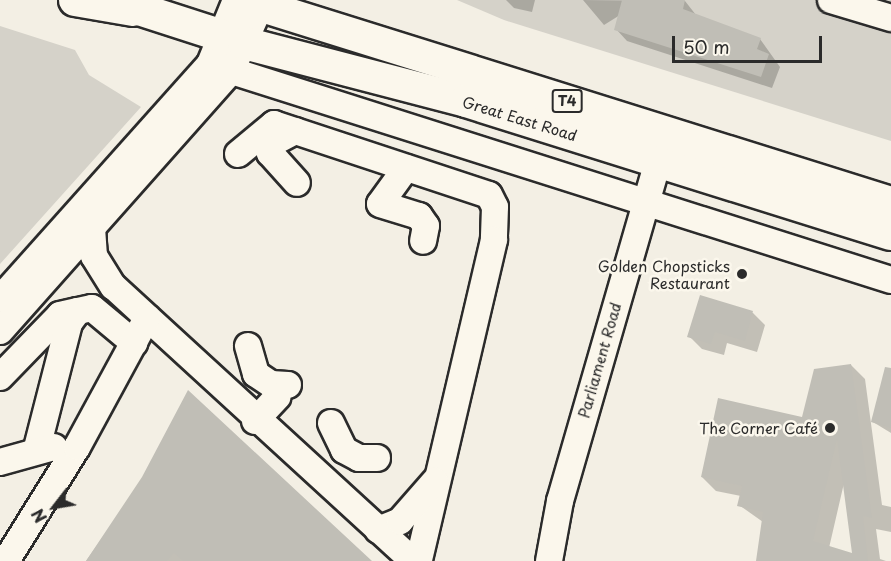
<!DOCTYPE html>
<meta charset="utf-8">
<style>
body{margin:0}
#map{position:relative;width:891px;height:561px;overflow:hidden;background:#f3efe4;font-family:"Playpen Sans",sans-serif}
div>[style]{position:absolute}
.green>*{inset:0;background:#d5d2c9}
.shadow>*{inset:0;background:#0003}
.building>*{inset:0;background:#c0beb6}
.roads{filter:drop-shadow(2px 0 #2b2b2b) drop-shadow(-2px 0 #2b2b2b) drop-shadow(0 2px #2b2b2b) drop-shadow(0 -2px #2b2b2b)}
.minor>*{height:26px;margin:-13px;padding:0 13px;transform-origin:13px;border-radius:13px;background:#fbf7ec}
.major>*{height:32px;margin:-16px;padding:0 16px;transform-origin:16px;border-radius:16px;background:#fbf7ec}
.dots>*{width:16px;height:16px;translate:-50% -50%;box-sizing:border-box;border:3px solid #fbf7ec;border-radius:50%}
span{translate:-50% -50%;white-space:nowrap;text-align:center;line-height:1.15;-webkit-text-stroke:5px #fbf7ec;paint-order:stroke}
.shield-label span{padding:2px 4px;background:#fbf7ec;border:2px solid;border-radius:4px;-webkit-text-stroke-width:0}
.shield-label{font-size:14px;color:#2b2b2b;font-weight:700}
.street-label{font-size:15px;color:#2b2b2b}
.poi-label{font-size:15px;color:#2b2b2b}
.right{translate:-100% -50%;text-align:right}
.north{position:absolute;left:24px;top:477px;width:60px;height:60px;-webkit-text-stroke:4px #fbf7ec;paint-order:stroke;rotate:239deg;font-size:16px;font-weight:700;line-height:24px;text-align:center;color:#2b2b2b}
.north::after{content:'';display:block;margin:auto;width:21px;height:27px;background:#2b2b2b;clip-path:polygon(50% 0,100% 100%,50% 72%,0 100%)}
.scale{position:absolute;left:672px;top:36px;width:150px;height:27px;box-sizing:border-box;border:3px solid #2b2b2b;border-top:0;padding-left:8px;font-size:18px;line-height:21px;white-space:nowrap;color:#2b2b2b;-webkit-text-stroke:4px #fbf7ec;paint-order:stroke}
</style>
<div id="map">
<div class="green">
<i style="clip-path:polygon(457px 0,891px 0,891px 141px,504px 20px)"></i>
<i style="clip-path:polygon(0 26px,75px 50px,89px 75px,141px 107px,0 264px)"></i>
</div>
<div class="shadow">
<i style="clip-path:polygon(506px 0,535px 0,532px 12px,514px 8px)"></i>
<i style="clip-path:polygon(583px 0,685px 1px,696px 15px,760px 39px,780px 67px,772px 88px,627px 41px,616px 29px,620px 15px,604px 25px)"></i>
<i style="clip-path:polygon(701px 297px,753px 313px,765px 325px,757px 352px,727px 343px,724px 355px,702px 349px,689px 336px)"></i>
<i style="clip-path:polygon(evenodd,851px 365px,865px 379px,882px 505px,891px 507px,891px 532px,876px 529px,880px 559px,886px 561px,758px 561px,763px 522px,739px 505px,741px 496px,716px 491px,702px 477px,803px 419px,851px 365px,844px 483px,853px 555px,829px 548px,844px 483px)"></i>
<i style="clip-path:polygon(891px 395px,891px 433px,873px 422px)"></i>
<i style="clip-path:polygon(144px 478px,369px 561px,86px 561px)"></i>
</div>
<div class="building">
<i style="clip-path:polygon(622px 0,685px 0,683px 9px,761px 38px,757px 49px,769px 54px,761px 77px,614px 30px)"></i>
<i style="clip-path:polygon(700px 295px,753px 311px,745px 341px,715px 332px,711px 344px,687px 337px)"></i>
<i style="clip-path:polygon(evenodd,851px 364px,872px 518px,863px 516px,868px 561px,756px 561px,763px 512px,737px 506px,742px 486px,701px 477px,718px 398px,802px 417px,814px 369px,851px 364px,837px 439px,852px 553px,813px 541px,837px 439px)"></i>
<i style="clip-path:polygon(885px 367px,891px 368px,891px 428px,871px 422px)"></i>
<i style="clip-path:polygon(188px 390px,372px 561px,183px 561px,174px 553px,167px 561px,86px 561px,142px 477px)"></i>
</div>
<div class="roads">
<div class="minor">
<i style="left:831px;top:0;width:63px;rotate:16.7deg"></i>
<i style="left:210px;top:64px;width:714px;rotate:17.6deg"></i>
<i style="left:295px;top:131px;width:24px;rotate:152deg"></i>
<i style="left:274px;top:142px;width:12px;rotate:110deg"></i>
<i style="left:270px;top:153px;width:40px;rotate:48deg"></i>
<i style="left:238px;top:154px;width:47px;rotate:-39.8deg"></i>
<i style="left:274px;top:124px;width:226px;rotate:18.3deg"></i>
<i style="left:489px;top:195px;width:13px;rotate:63deg"></i>
<i style="left:495px;top:207px;width:33px;rotate:92deg"></i>
<i style="left:494px;top:240px;width:330px;rotate:103.2deg"></i>
<i style="left:406px;top:168px;width:44px;rotate:125.8deg"></i>
<i style="left:380px;top:204px;width:41px;rotate:17.1deg"></i>
<i style="left:419px;top:216px;width:12px;rotate:55deg"></i>
<i style="left:426px;top:226px;width:15px;rotate:101deg"></i>
<i style="left:92px;top:228px;width:28px;rotate:86deg"></i>
<i style="left:94px;top:256px;width:36px;rotate:58deg"></i>
<i style="left:113px;top:286px;width:407px;rotate:42.5deg"></i>
<i style="left:0;top:299px;width:315px;rotate:-48.2deg"></i>
<i style="left:210px;top:64px;width:69px;rotate:-67.9deg"></i>
<i style="left:0;top:331px;width:348px;rotate:-48.4deg"></i>
<i style="left:231px;top:71px;width:78px;rotate:-65.7deg"></i>
<i style="left:248px;top:346px;width:29px;rotate:74deg"></i>
<i style="left:256px;top:374px;width:18px;rotate:34deg"></i>
<i style="left:271px;top:384px;width:17px;rotate:3deg"></i>
<i style="left:0;top:377px;width:86px;rotate:-45.9deg"></i>
<i style="left:60px;top:315px;width:18px;rotate:-13deg"></i>
<i style="left:255px;top:421px;width:33px;rotate:-47deg"></i>
<i style="left:331px;top:423px;width:30px;rotate:64deg"></i>
<i style="left:344px;top:450px;width:17px;rotate:28deg"></i>
<i style="left:359px;top:458px;width:18px"></i>
<i style="left:37px;top:448px;width:129px;rotate:-75.6deg"></i>
<i style="left:69px;top:323px;width:15px;rotate:-53deg"></i>
<i style="left:78px;top:311px;width:14px;rotate:-12deg"></i>
<i style="left:92px;top:308px;width:55px;rotate:39.8deg"></i>
<i style="left:0;top:462px;width:56px;rotate:-15.5deg"></i>
<i style="left:378px;top:530px;width:24px;rotate:-22deg"></i>
<i style="left:400px;top:521px;width:53px;rotate:-48.8deg"></i>
<i style="left:6px;top:561px;width:134px;rotate:-58.1deg"></i>
<i style="left:77px;top:447px;width:147px;rotate:-61.5deg"></i>
<i style="left:549px;top:561px;width:61px;rotate:-79.6deg"></i>
<i style="left:560px;top:501px;width:354px;rotate:-73.9deg"></i>
</div>
<div class="major">
<i style="left:75px;top:0;width:59px;rotate:9.8deg"></i>
<i style="left:111px;top:0;width:140px;rotate:17.9deg"></i>
<i style="left:244px;top:43px;width:229px;rotate:14.6deg"></i>
<i style="left:466px;top:101px;width:445px;rotate:17.4deg"></i>
<i style="left:243px;top:0;width:679px;rotate:17.39deg"></i>
</div>
</div>
<div class="dots">
<i style="left:742px;top:274px;background:#2b2b2b"></i>
<i style="left:830px;top:428px;background:#2b2b2b"></i>
</div>
<div class="shield-label">
<span style="left:567px;top:101px">T4</span>
</div>
<div class="street-label">
<span style="left:520px;top:118px;rotate:17deg">Great East Road</span>
<span style="left:599px;top:360px;rotate:-74deg">Parliament Road</span>
</div>
<div class="poi-label">
<span class="right" style="left:730px;top:274px">Golden Chopsticks<br>Restaurant</span>
<span class="right" style="left:818px;top:428px">The Corner Café</span>
</div>
<div class="north">N</div>
<div class="scale">50 m</div>
</div>
